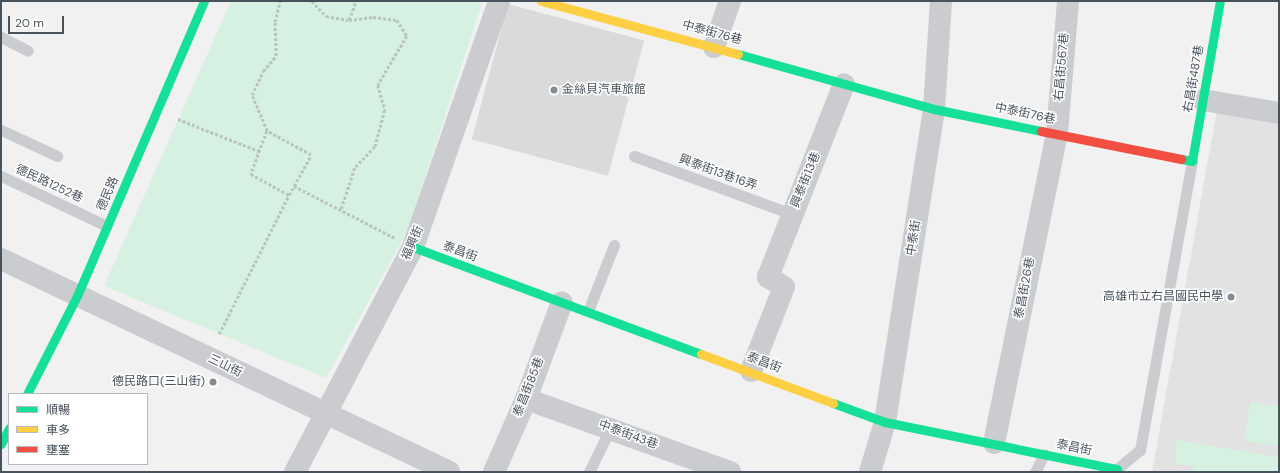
<!DOCTYPE html>
<meta charset="utf-8">
<style>
body{margin:0}
#map{position:relative;width:1280px;height:473px;overflow:hidden;background:#f1f1f1;font-family:"DM Sans","Noto Sans TC",sans-serif}
div>[style]{position:absolute}
.education>*{inset:0;background:#e3e2e3}
.green>*{inset:0;background:#d6f0e1}
.building>*{inset:0;background:#dadadb;transform-origin:0 0}
.path>*{height:2.5px;margin-top:-1.25px;transform-origin:0;background:repeating-linear-gradient(90deg,#b8c4c1 0 3px,transparent 0 5px)}
.lane>*{height:11px;margin:-5.5px;padding:0 5.5px;transform-origin:5.5px;border-radius:5.5px;background:#cacccf}
.street>*{height:22px;margin:-11px;padding:0 11px;transform-origin:11px;border-radius:11px;background:#cacccf}
.fast>*{height:9px;margin:-4.5px;padding:0 4.5px;transform-origin:4.5px;border-radius:4.5px;background:#16e098}
.slow>*{height:9px;margin:-4.5px;padding:0 4.5px;transform-origin:4.5px;border-radius:4.5px;background:#ffcf43}
.jam>*{height:9px;margin:-4.5px;padding:0 4.5px;transform-origin:4.5px;border-radius:4.5px;background:#f24e42}
.dots>*{width:11px;height:11px;translate:-50% -50%;box-sizing:border-box;border:2px solid #fff;border-radius:50%}
span{translate:-50% -50%;white-space:nowrap;text-align:center;line-height:1.15;-webkit-text-stroke:3px #fff;paint-order:stroke}
.street-label{font-size:12px;color:#48525d}
.poi-label{font-size:12px;color:#48525d}
.left{translate:0 -50%;text-align:left}
.right{translate:-100% -50%;text-align:right}
.frame{position:absolute;inset:0;border:2px solid #48525d;pointer-events:none}
.legend{position:absolute;left:8px;top:393px;width:140px;height:72px;box-sizing:border-box;background:#fff;border:1px solid #b6babe;margin:0;padding:5px 7px;list-style:none;font-size:12px;color:#48525d}
.legend li{display:flex;align-items:center;gap:8px;height:20px}
.legend b{width:20px;border:1px solid #b6babe}
.scale{position:absolute;left:8px;top:16px;width:56px;height:18px;box-sizing:border-box;border:2px solid #48525d;border-top:0;padding-left:5px;font-size:12px;line-height:14px;white-space:nowrap;color:#48525d;-webkit-text-stroke:3px #fff;paint-order:stroke}
</style>
<div id="map">
<div class="education">
<i style="clip-path:polygon(1217px 110px,1279px 121px,1279px 472px,1152px 472px)"></i>
</div>
<div class="green">
<i style="clip-path:polygon(231px 1px,475px 1px,482px 3px,407px 232px,326px 378px,104px 286px)"></i>
<i style="clip-path:polygon(1250px 402px,1279px 406px,1279px 446px,1244px 441px)"></i>
<i style="clip-path:polygon(1176px 440px,1279px 457px,1279px 472px,1190px 472px,1196px 466px,1175px 464px)"></i>
</div>
<div class="building">
<i style="left:508px;top:4px;width:141px;height:140px;rotate:15deg"></i>
</div>
<div class="path">
<i style="left:312px;top:1px;width:21px;rotate:47deg"></i>
<i style="left:326px;top:16px;width:23px;rotate:10deg"></i>
<i style="left:349px;top:20px;width:24px;rotate:-7deg"></i>
<i style="left:373px;top:17px;width:24px;rotate:7deg"></i>
<i style="left:397px;top:20px;width:19px;rotate:58deg"></i>
<i style="left:407px;top:36px;width:57px;rotate:120.6deg"></i>
<i style="left:378px;top:85px;width:26px;rotate:74deg"></i>
<i style="left:385px;top:110px;width:38px;rotate:105deg"></i>
<i style="left:375px;top:147px;width:29px;rotate:134deg"></i>
<i style="left:355px;top:168px;width:44px;rotate:108.4deg"></i>
<i style="left:349px;top:20px;width:20px;rotate:-70deg"></i>
<i style="left:178px;top:119px;width:87px;rotate:21.6deg"></i>
<i style="left:267px;top:131px;width:39px;rotate:-113deg"></i>
<i style="left:252px;top:95px;width:26px;rotate:-65deg"></i>
<i style="left:263px;top:71px;width:20px;rotate:-49deg"></i>
<i style="left:276px;top:56px;width:34px;rotate:-92deg"></i>
<i style="left:275px;top:22px;width:22px;rotate:-77deg"></i>
<i style="left:294px;top:186px;width:114px;rotate:27.2deg"></i>
<i style="left:219px;top:334px;width:156px;rotate:-63.3deg"></i>
<i style="left:289px;top:195px;width:10px;rotate:-61deg"></i>
<i style="left:294px;top:186px;width:35px;rotate:-61deg"></i>
<i style="left:311px;top:155px;width:50px;rotate:-151.4deg"></i>
<i style="left:267px;top:131px;width:46px;rotate:110.4deg"></i>
<i style="left:251px;top:174px;width:43px;rotate:28.9deg"></i>
</div>
<div class="lane">
<i style="left:1px;top:37px;width:30px;rotate:27deg"></i>
<i style="left:1px;top:130px;width:62px;rotate:24.9deg"></i>
<i style="left:634px;top:156px;width:168px;rotate:20.2deg"></i>
<i style="left:1px;top:176px;width:117px;rotate:25.3deg"></i>
<i style="left:588px;top:311px;width:71px;rotate:-68.5deg"></i>
<i style="left:1117px;top:469px;width:30px;rotate:-40deg"></i>
<i style="left:1140px;top:450px;width:294px;rotate:-79.8deg"></i>
<i style="left:589px;top:472px;width:48px;rotate:-64deg"></i>
<i style="left:1035px;top:472px;width:20px;rotate:-63deg"></i>
</div>
<div class="street">
<i style="left:714px;top:47px;width:49px;rotate:-70.8deg"></i>
<i style="left:1203px;top:100px;width:77px;rotate:9.7deg"></i>
<i style="left:1px;top:259px;width:496px;rotate:25.4deg"></i>
<i style="left:751px;top:371px;width:90px;rotate:-68.6deg"></i>
<i style="left:784px;top:287px;width:19px;rotate:-148deg"></i>
<i style="left:768px;top:277px;width:207px;rotate:-68.5deg"></i>
<i style="left:526px;top:399px;width:217px;rotate:19.7deg"></i>
<i style="left:994px;top:443px;width:316px;rotate:-78.5deg"></i>
<i style="left:1057px;top:133px;width:132px;rotate:-85.2deg"></i>
<i style="left:295px;top:472px;width:254px;rotate:-62.3deg"></i>
<i style="left:413px;top:247px;width:261px;rotate:-70.7deg"></i>
<i style="left:494px;top:472px;width:80px;rotate:-66.3deg"></i>
<i style="left:526px;top:399px;width:103px;rotate:-69.6deg"></i>
<i style="left:870px;top:472px;width:52px;rotate:-73.3deg"></i>
<i style="left:885px;top:422px;width:317px;rotate:-81.1deg"></i>
<i style="left:934px;top:109px;width:108px;rotate:-86.3deg"></i>
</div>
<div class="fast">
<i style="left:738px;top:54px;width:204px;rotate:15.7deg"></i>
<i style="left:934px;top:109px;width:109px;rotate:11.6deg"></i>
<i style="left:1181px;top:159px;width:11px;rotate:10deg"></i>
<i style="left:1192px;top:161px;width:162px;rotate:-80.1deg"></i>
<i style="left:413px;top:247px;width:307px;rotate:20.4deg"></i>
<i style="left:27px;top:394px;width:110px;rotate:-63deg"></i>
<i style="left:77px;top:296px;width:321px;rotate:-66.7deg"></i>
<i style="left:833px;top:403px;width:55px;rotate:20.1deg"></i>
<i style="left:885px;top:422px;width:237px;rotate:11.5deg"></i>
<i style="left:1px;top:444px;width:18px;rotate:-63deg"></i>
</div>
<div class="slow">
<i style="left:541px;top:1px;width:204px;rotate:15.1deg"></i>
<i style="left:701px;top:354px;width:141px;rotate:20.4deg"></i>
</div>
<div class="jam">
<i style="left:1041px;top:131px;width:143px;rotate:11.3deg"></i>
</div>
<div class="dots">
<i style="left:554px;top:90px;background:#838a91"></i>
<i style="left:1231px;top:297px;background:#838a91"></i>
<i style="left:213px;top:382px;background:#838a91"></i>
</div>
<div class="street-label">
<span style="left:712px;top:33px;rotate:15deg">中泰街76巷</span>
<span style="left:1062px;top:67px;rotate:-85deg">右昌街567巷</span>
<span style="left:1194px;top:79px;rotate:-80deg">右昌街487巷</span>
<span style="left:1025px;top:114px;rotate:12deg">中泰街76巷</span>
<span style="left:718px;top:173px;rotate:20deg">興泰街13巷16弄</span>
<span style="left:806px;top:180px;rotate:-68deg">興泰街13巷</span>
<span style="left:49px;top:184px;rotate:25deg">德民路1252巷</span>
<span style="left:108px;top:194px;rotate:-67deg">德民路</span>
<span style="left:914px;top:238px;rotate:-81deg">中泰街</span>
<span style="left:413px;top:243px;rotate:-67deg">福興街</span>
<span style="left:460px;top:252px;rotate:20deg">泰昌街</span>
<span style="left:1025px;top:288px;rotate:-79deg">泰昌街26巷</span>
<span style="left:764px;top:363px;rotate:21deg">泰昌街</span>
<span style="left:225px;top:366px;rotate:26deg">三山街</span>
<span style="left:529px;top:387px;rotate:-68deg">泰昌街85巷</span>
<span style="left:628px;top:435px;rotate:20deg">中泰街43巷</span>
<span style="left:1074px;top:448px;rotate:12deg">泰昌街</span>
</div>
<div class="poi-label">
<span class="left" style="left:562px;top:90px">金絲貝汽車旅館</span>
<span class="right" style="left:1223px;top:297px">高雄市立右昌國民中學</span>
<span class="right" style="left:205px;top:382px">德民路口(三山街)</span>
</div>
<div class="frame"></div>
<ul class="legend">
<li><b style="height:5px;background:#16e098"></b>順暢</li>
<li><b style="height:5px;background:#ffcf43"></b>車多</li>
<li><b style="height:5px;background:#f24e42"></b>壅塞</li>
</ul>
<div class="scale">20 m</div>
</div>
